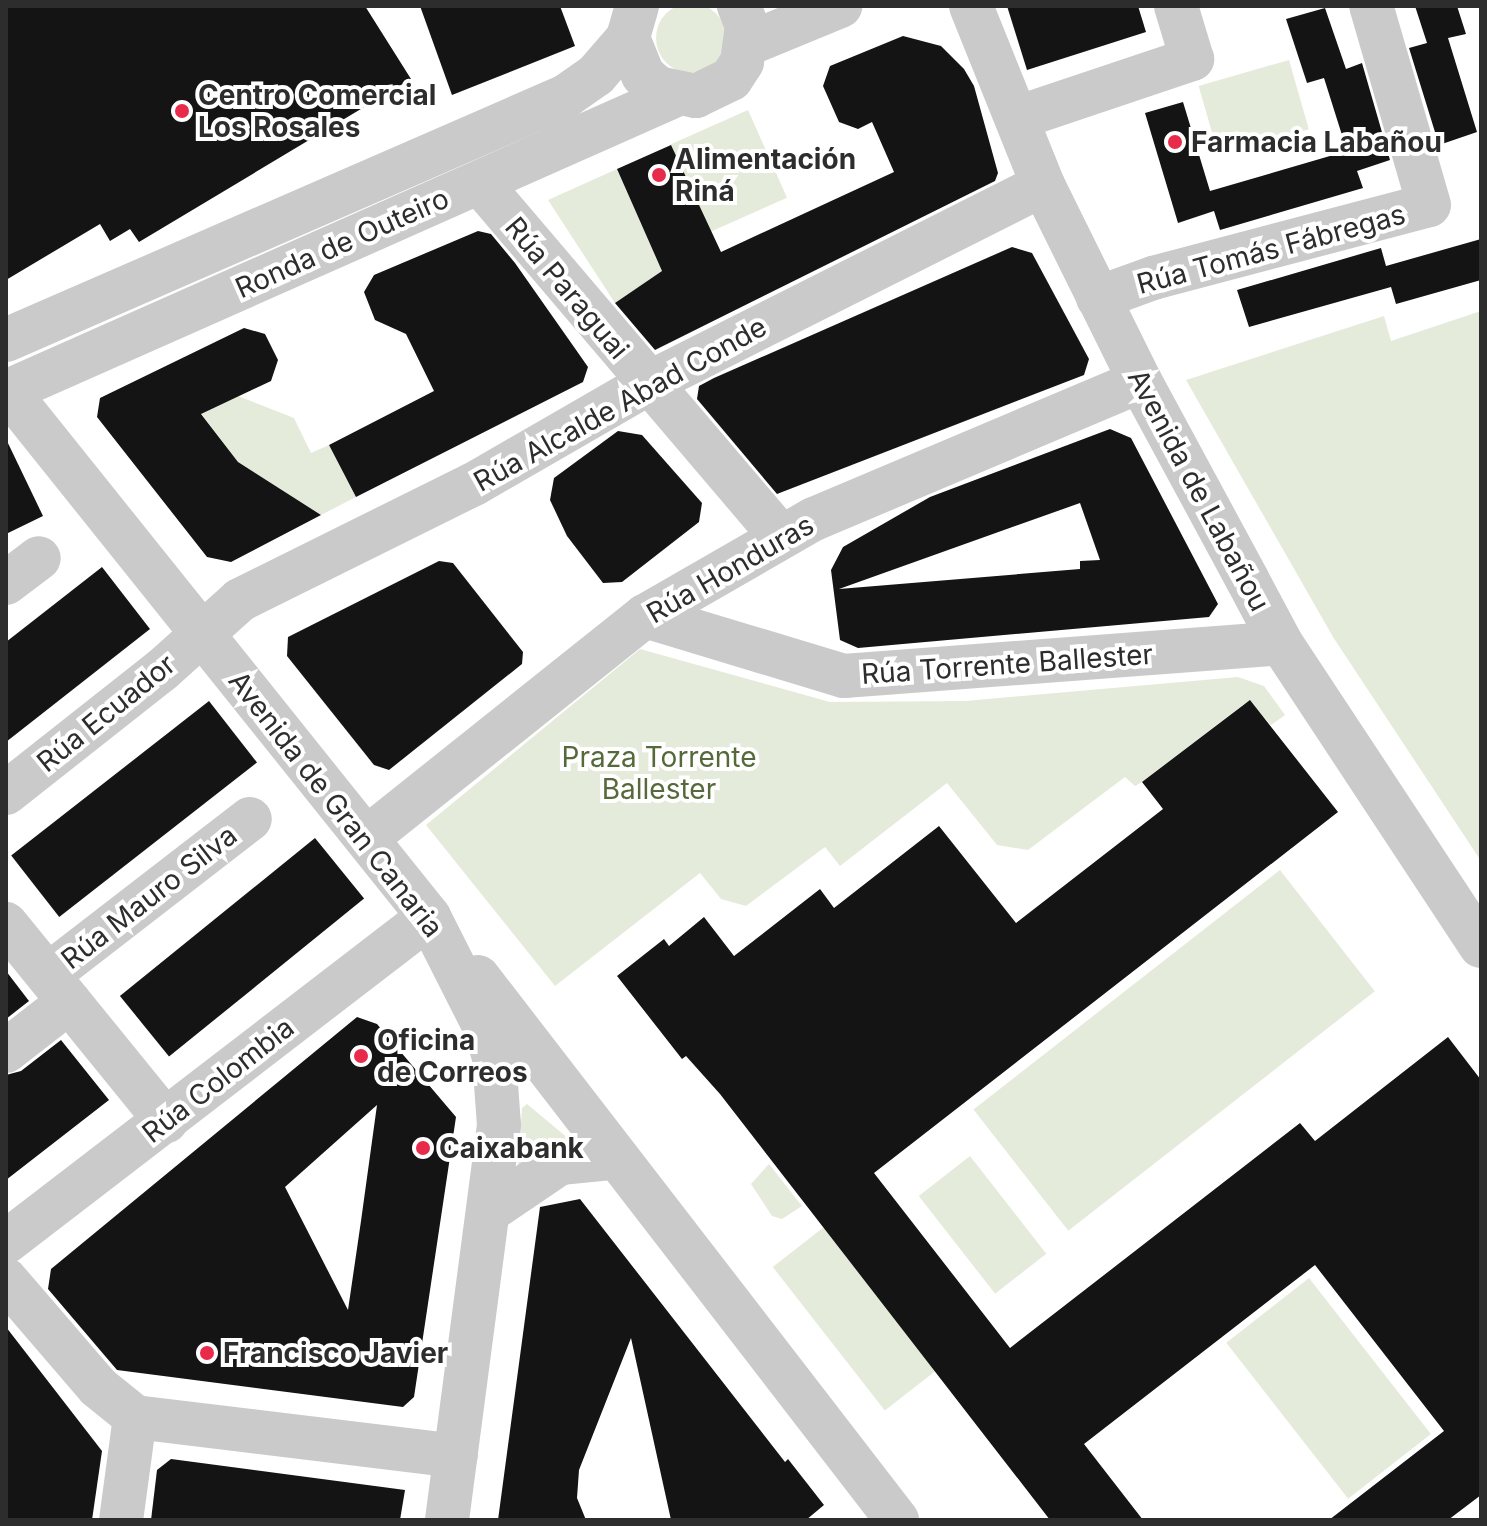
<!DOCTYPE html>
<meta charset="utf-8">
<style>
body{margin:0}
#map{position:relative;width:1487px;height:1526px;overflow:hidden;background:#fff;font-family:Inter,sans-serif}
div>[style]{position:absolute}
.green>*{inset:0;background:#e5ebda;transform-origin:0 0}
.round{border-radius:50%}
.building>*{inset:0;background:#141414;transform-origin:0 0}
.minor>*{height:44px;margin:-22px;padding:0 22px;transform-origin:22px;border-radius:22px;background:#cacaca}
.dots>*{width:22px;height:22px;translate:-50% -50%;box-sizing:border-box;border:4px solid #fff;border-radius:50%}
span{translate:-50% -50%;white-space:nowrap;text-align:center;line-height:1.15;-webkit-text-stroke:8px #fff;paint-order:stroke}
.poi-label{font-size:28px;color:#2d2d2d;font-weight:700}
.left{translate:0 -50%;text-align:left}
.street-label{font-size:28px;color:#2d2d2d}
.park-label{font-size:28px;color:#55693a}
.frame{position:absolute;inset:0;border:8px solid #2d2d2d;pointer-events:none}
</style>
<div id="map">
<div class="green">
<i class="round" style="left:656px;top:3px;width:70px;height:70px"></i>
<i style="left:1289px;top:60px;width:72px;height:94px;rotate:74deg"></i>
<i style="left:748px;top:110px;width:96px;height:85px;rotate:66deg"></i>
<i style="clip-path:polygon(617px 169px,662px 271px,615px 303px,548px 200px)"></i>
<i style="clip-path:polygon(1481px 311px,1481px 861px,1333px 637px,1186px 380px,1384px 316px,1391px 341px)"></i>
<i style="clip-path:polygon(238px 396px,294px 418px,311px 453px,329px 445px,356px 497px,321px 515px,238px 462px,201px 413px)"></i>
<i style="clip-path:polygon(640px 649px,830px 702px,965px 701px,1238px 677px,1264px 686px,1285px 715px,1271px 725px,1253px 705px,1244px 704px,1142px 782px,1135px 786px,1125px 777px,1028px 850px,997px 845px,947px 783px,840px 866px,825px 847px,746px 906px,721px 899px,700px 873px,555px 986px,426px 825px)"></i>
<i style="left:1280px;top:870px;width:154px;height:389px;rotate:52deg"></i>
<i style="clip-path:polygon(527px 1104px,581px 1149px,518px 1166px,522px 1108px)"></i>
<i style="left:970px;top:1156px;width:124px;height:65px;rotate:52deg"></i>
<i style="clip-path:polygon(769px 1164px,802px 1206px,782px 1219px,772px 1216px,751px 1184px)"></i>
<i style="left:824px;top:1227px;width:182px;height:65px;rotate:52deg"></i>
<i style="left:1309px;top:1278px;width:198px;height:105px;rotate:52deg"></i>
</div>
<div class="building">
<i style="clip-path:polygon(6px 6px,365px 6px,411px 79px,139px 242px,130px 229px,110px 241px,100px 224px,6px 280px)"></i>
<i style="clip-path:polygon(420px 6px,560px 6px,575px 46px,452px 95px)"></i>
<i style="clip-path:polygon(1007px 6px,1138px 6px,1146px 32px,1027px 70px)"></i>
<i style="clip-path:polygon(1415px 6px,1457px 6px,1466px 34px,1448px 38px,1477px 132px,1439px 145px,1409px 48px,1427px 43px)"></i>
<i style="clip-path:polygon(1325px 8px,1346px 69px,1362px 63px,1390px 160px,1357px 171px,1363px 188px,1220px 230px,1214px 211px,1178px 223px,1145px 113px,1183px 102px,1210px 191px,1347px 151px,1324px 78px,1307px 83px,1286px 19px)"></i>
<i style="clip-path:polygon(903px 36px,941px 46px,964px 69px,974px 86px,998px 173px,995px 181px,655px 350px,615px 303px,662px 271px,617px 169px,671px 145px,721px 252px,829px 202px,894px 172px,872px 122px,858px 129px,839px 122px,823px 86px,830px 66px)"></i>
<i style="clip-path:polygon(478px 231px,491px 234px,515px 263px,574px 347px,588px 367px,583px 382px,356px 497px,329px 445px,434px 391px,406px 334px,375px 320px,364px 292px,374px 275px)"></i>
<i style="clip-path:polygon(1481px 239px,1481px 280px,1396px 304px,1391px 287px,1249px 327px,1237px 290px,1381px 248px,1386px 266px)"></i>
<i style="clip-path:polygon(1012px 247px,1032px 253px,1089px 359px,1084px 375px,777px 494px,697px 399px,699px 386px,714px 378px)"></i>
<i style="clip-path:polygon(244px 328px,265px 334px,278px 360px,271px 381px,201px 414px,238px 462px,321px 515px,231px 562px,207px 557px,97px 417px,100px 398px)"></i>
<i style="clip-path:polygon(evenodd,1110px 429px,1131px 438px,1218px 604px,1209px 617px,858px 648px,840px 640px,831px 570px,843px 547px,930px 497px,1110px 429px,1080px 503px,1100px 560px,1080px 561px,1080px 569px,839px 589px,1080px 503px)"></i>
<i style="clip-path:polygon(618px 431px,642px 435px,702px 503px,699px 522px,622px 582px,603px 583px,567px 536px,550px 500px,554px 478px)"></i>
<i style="clip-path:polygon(6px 439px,43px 516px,6px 534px)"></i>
<i style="clip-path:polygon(439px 561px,453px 563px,523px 652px,522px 664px,389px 770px,374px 765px,287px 656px,288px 637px)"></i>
<i style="clip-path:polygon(102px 567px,150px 629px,6px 742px,6px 642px)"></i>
<i style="clip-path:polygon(1250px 700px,1338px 812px,874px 1173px,1010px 1348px,1300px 1123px,1315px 1141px,1448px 1037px,1481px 1080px,1481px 1495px,1448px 1520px,1329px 1520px,1444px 1431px,1315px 1265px,1084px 1444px,1143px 1520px,1050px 1520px,720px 1094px,686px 1056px,682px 1059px,617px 976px,664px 939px,669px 946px,704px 917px,734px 956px,820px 889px,834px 908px,939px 826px,1016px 923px,1163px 809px,1142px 782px)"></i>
<i style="left:209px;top:701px;width:78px;height:251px;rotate:52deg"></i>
<i style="left:315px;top:838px;width:78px;height:251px;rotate:51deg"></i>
<i style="clip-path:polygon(6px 971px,29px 1001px,6px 1019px)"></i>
<i style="clip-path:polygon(evenodd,357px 1017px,377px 1024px,456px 1117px,414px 1397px,403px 1407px,117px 1370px,48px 1289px,51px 1269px,357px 1017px,377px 1105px,361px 1221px,348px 1310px,285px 1187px,377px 1105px)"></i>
<i style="clip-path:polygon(61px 1040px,109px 1100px,6px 1180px,6px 1075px,21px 1071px)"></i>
<i style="clip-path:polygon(580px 1199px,785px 1462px,788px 1459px,824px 1505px,806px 1520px,671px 1520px,631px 1338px,579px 1470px,577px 1498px,586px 1520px,498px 1520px,540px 1207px)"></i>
<i style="clip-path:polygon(6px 1327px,102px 1451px,92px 1520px,6px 1520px)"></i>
<i style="clip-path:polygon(171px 1459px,405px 1490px,400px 1520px,151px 1520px,157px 1470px)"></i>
</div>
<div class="minor">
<i style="left:637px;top:6px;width:33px;rotate:106deg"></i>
<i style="left:628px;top:38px;width:40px;rotate:68deg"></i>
<i style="left:643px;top:75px;width:20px;rotate:41deg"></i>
<i style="left:658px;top:88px;width:39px;rotate:12deg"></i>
<i style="left:696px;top:96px;width:39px;rotate:-26deg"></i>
<i style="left:731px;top:79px;width:20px;rotate:-57deg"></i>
<i style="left:742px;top:62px;width:36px;rotate:-82deg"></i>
<i style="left:747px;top:26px;width:22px;rotate:-112deg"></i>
<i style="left:971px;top:6px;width:193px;rotate:68.1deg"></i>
<i style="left:1043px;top:185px;width:219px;rotate:63.7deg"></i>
<i style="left:1140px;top:381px;width:225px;rotate:61.6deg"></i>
<i style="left:1247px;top:579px;width:72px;rotate:62deg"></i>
<i style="left:1281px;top:643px;width:363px;rotate:56.6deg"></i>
<i style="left:748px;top:44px;width:100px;rotate:-22.4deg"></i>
<i style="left:1017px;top:118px;width:185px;rotate:-18.6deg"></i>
<i style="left:1192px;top:59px;width:55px;rotate:-106.8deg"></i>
<i style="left:480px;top:183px;width:465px;rotate:49.6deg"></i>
<i style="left:1098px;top:298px;width:59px;rotate:-20deg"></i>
<i style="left:1153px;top:278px;width:285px;rotate:-14.8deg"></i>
<i style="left:1429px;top:205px;width:207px;rotate:-106.2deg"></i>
<i style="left:6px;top:340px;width:611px;rotate:-23.54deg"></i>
<i style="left:566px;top:96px;width:37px;rotate:-35deg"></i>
<i style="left:596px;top:75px;width:49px;rotate:-49.1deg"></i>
<i style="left:6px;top:389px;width:677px;rotate:51.3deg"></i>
<i style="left:429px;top:917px;width:124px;rotate:63.2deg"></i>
<i style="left:485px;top:1028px;width:30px;rotate:73deg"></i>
<i style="left:494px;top:1057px;width:68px;rotate:85.8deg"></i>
<i style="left:499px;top:1125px;width:398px;rotate:97.5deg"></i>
<i style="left:6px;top:392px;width:733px;rotate:-23.91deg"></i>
<i style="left:6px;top:583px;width:41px;rotate:-37.1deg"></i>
<i style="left:645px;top:616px;width:208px;rotate:16.8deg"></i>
<i style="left:844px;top:676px;width:438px;rotate:-4.3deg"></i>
<i style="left:6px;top:793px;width:199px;rotate:-38.3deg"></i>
<i style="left:162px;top:670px;width:105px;rotate:-41.9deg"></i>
<i style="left:240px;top:600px;width:261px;rotate:-26.4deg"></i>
<i style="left:474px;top:484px;width:200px;rotate:-30deg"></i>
<i style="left:647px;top:384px;width:443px;rotate:-26.7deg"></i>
<i style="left:368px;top:837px;width:354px;rotate:-38.6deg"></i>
<i style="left:645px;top:616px;width:195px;rotate:-29.9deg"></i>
<i style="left:814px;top:519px;width:354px;rotate:-22.9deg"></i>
<i style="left:6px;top:924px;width:254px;rotate:50.9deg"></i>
<i style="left:48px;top:975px;width:255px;rotate:-37.7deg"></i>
<i style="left:478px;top:977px;width:686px;rotate:52.34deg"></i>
<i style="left:6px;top:1051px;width:80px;rotate:-37.9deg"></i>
<i style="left:489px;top:1211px;width:86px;rotate:-34.1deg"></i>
<i style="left:560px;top:1163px;width:51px;rotate:-5.6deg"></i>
<i style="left:6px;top:1242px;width:533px;rotate:-37.54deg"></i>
<i style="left:6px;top:1280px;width:141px;rotate:49.3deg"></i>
<i style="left:98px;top:1387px;width:48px;rotate:39deg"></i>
<i style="left:135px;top:1417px;width:104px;rotate:97.7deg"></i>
<i style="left:135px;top:1417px;width:323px;rotate:6.9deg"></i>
</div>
<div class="dots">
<i style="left:182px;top:111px;background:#e82a4b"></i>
<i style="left:1175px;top:142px;background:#e82a4b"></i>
<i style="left:659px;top:175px;background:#e82a4b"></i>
<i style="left:361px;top:1056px;background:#e82a4b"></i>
<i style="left:423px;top:1148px;background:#e82a4b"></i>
<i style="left:207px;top:1353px;background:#e82a4b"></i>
</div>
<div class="poi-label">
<span class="left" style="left:198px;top:111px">Centro Comercial<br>Los Rosales</span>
<span class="left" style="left:1191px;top:142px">Farmacia Labañou</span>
<span class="left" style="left:675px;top:175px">Alimentación<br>Riná</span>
<span class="left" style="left:377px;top:1056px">Oficina<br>de Correos</span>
<span class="left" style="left:439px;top:1148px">Caixabank</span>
<span class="left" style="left:223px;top:1353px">Francisco Javier</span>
</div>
<div class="street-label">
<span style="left:342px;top:243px;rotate:-24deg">Ronda de Outeiro</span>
<span style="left:1271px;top:249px;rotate:-15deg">Rúa Tomás Fábregas</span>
<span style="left:567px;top:288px;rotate:50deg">Rúa Paraguai</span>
<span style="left:620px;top:404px;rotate:-29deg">Rúa Alcalde Abad Conde</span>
<span style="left:1199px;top:490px;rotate:62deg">Avenida de Labañou</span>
<span style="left:730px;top:569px;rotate:-30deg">Rúa Honduras</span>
<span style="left:1007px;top:664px;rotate:-4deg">Rúa Torrente Ballester</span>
<span style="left:106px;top:713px;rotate:-39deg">Rúa Ecuador</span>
<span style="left:336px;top:804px;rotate:52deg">Avenida de Gran Canaria</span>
<span style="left:149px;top:897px;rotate:-38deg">Rúa Mauro Silva</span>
<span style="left:218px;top:1080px;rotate:-38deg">Rúa Colombia</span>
</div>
<div class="park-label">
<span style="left:659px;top:773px">Praza Torrente<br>Ballester</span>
</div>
<div class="frame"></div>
</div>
